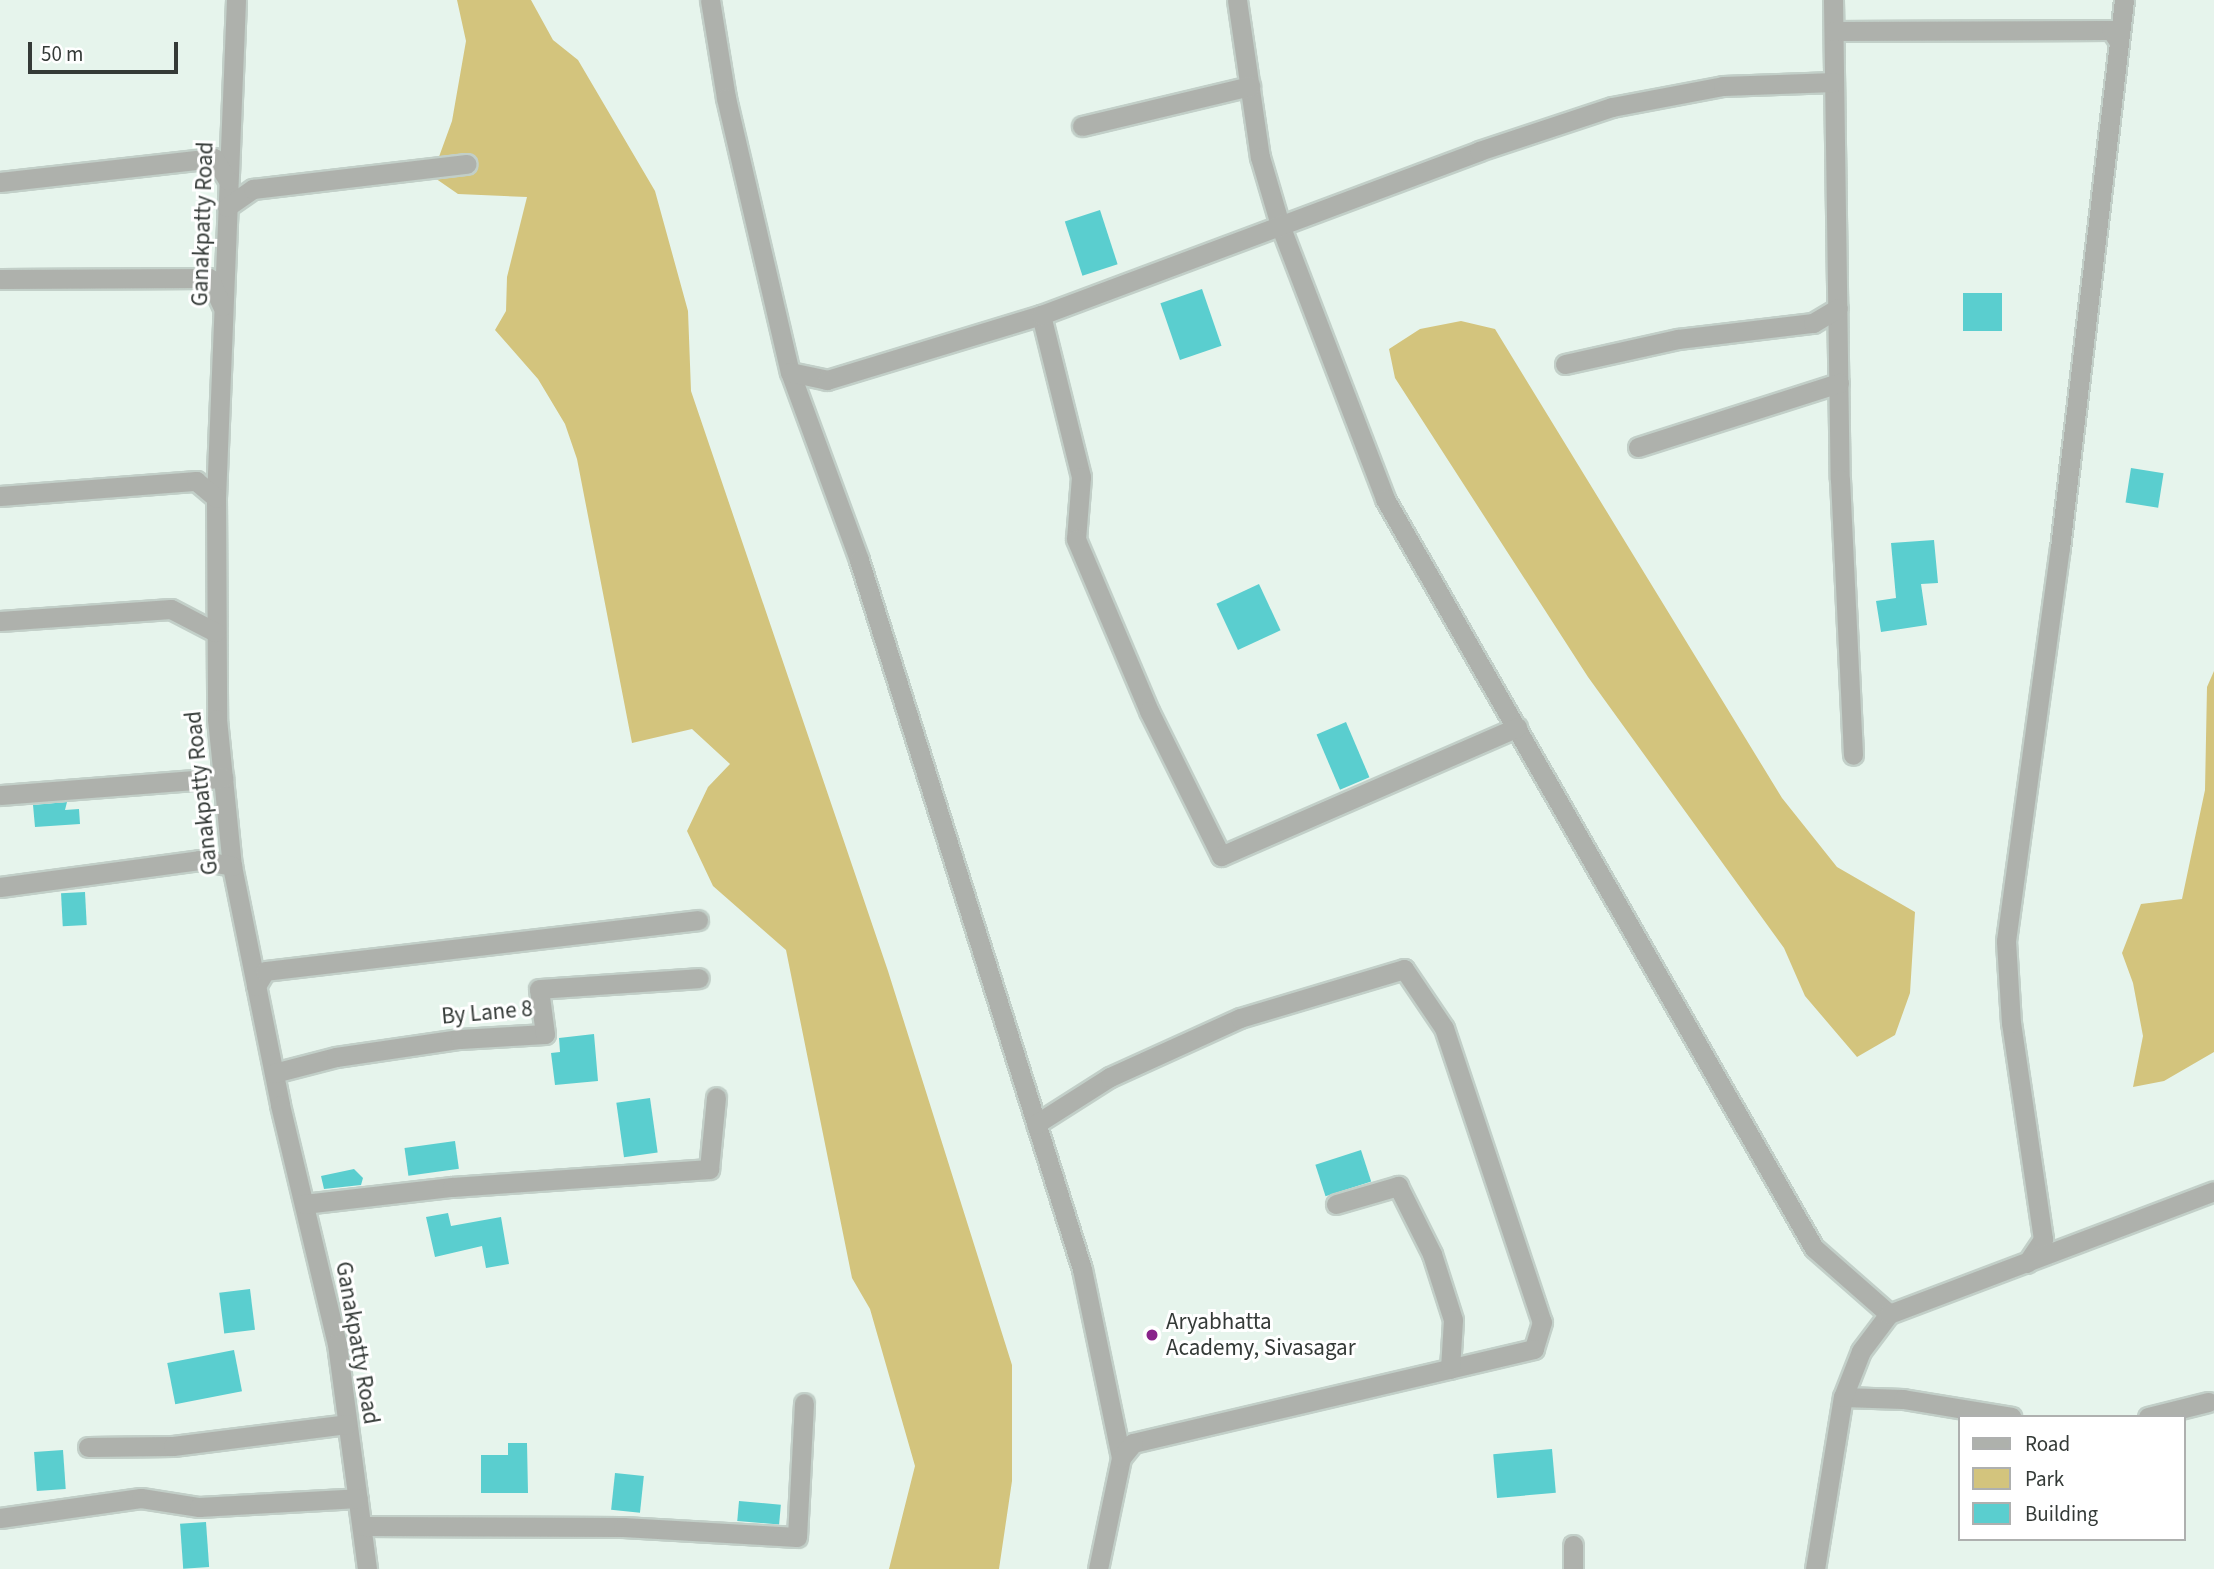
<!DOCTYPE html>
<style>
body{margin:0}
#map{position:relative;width:2214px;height:1569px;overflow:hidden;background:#e6f4ec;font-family:"Source Sans 3",sans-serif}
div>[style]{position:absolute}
.green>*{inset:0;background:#d3c47d}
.building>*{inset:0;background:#5acecf;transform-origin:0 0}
.roads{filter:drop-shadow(2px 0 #c2cfc8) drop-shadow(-2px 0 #c2cfc8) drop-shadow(0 2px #c2cfc8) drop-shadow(0 -2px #c2cfc8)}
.minor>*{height:19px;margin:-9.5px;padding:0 9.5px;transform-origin:9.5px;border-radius:9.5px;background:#aeb1ac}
.dots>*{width:19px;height:19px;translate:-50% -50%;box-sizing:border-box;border:4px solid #fff;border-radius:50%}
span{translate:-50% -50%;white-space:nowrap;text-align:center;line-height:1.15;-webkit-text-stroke:6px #fff;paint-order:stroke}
.street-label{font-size:23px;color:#343a37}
.poi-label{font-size:23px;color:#343a37}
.left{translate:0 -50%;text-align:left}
.legend{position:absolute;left:1958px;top:1415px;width:228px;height:126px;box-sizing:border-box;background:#fff;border:2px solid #aeb0af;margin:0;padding:9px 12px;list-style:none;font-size:21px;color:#343a37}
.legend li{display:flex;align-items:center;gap:14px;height:35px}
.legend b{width:35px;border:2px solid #aeb0af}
.scale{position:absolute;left:28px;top:42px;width:150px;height:32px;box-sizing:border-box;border:4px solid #343a37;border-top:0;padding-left:9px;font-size:21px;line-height:24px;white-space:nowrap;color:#343a37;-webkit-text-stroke:5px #fff;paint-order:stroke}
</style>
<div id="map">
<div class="green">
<i style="clip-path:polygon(457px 0,531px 0,553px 40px,578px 60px,655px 191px,688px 311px,691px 391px,888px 971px,1012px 1365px,1012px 1481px,999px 1569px,889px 1569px,915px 1466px,870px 1309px,852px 1278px,786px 950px,713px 886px,687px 831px,708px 787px,730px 764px,692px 729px,632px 743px,577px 459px,565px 424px,538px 379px,495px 330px,506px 311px,507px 277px,527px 197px,458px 194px,432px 176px,452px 121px,466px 41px)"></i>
<i style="clip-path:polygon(1461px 321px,1495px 329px,1782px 798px,1837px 867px,1915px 912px,1910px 993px,1895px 1035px,1857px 1057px,1805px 996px,1784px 948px,1588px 677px,1395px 378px,1389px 349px,1420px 329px)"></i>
<i style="clip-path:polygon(2214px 671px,2214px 1052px,2164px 1081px,2133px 1087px,2143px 1036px,2133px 983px,2122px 953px,2141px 904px,2182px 899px,2205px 790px,2207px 687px)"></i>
</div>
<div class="building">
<i style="left:1100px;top:210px;width:57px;height:37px;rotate:72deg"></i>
<i style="left:1202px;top:289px;width:60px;height:44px;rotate:71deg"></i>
<i style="left:1963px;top:293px;width:39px;height:38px"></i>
<i style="left:2131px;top:468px;width:33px;height:35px;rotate:9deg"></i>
<i style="clip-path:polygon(1934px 540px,1938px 583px,1921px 584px,1927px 625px,1881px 632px,1876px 601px,1896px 598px,1891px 543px)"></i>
<i style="left:1259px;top:584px;width:51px;height:47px;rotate:65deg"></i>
<i style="left:1346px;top:722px;width:60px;height:32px;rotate:67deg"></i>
<i style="clip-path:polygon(67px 802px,65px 810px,79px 809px,80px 824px,35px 827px,33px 805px)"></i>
<i style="left:85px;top:892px;width:33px;height:24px;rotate:87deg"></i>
<i style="clip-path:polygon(594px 1034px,598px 1081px,555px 1085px,551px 1053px,560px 1052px,559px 1038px)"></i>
<i style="left:650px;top:1098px;width:55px;height:34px;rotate:82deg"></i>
<i style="left:455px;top:1141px;width:28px;height:51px;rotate:82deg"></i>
<i style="left:1361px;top:1150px;width:33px;height:48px;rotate:72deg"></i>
<i style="clip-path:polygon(354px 1169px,363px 1178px,361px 1185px,324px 1189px,321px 1176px)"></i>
<i style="clip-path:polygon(448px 1213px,451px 1226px,501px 1217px,509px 1264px,486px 1268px,482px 1246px,435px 1257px,426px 1217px)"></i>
<i style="left:250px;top:1289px;width:41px;height:31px;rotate:83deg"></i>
<i style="left:234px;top:1350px;width:42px;height:68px;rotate:79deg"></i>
<i style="clip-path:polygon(508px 1443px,527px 1443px,528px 1493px,481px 1493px,481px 1455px,508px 1455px)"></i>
<i style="left:1552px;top:1449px;width:44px;height:59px;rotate:85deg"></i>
<i style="left:63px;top:1450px;width:39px;height:29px;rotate:86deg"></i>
<i style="left:615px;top:1473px;width:29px;height:37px;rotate:6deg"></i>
<i style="left:739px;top:1501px;width:42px;height:20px;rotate:5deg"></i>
<i style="left:206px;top:1522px;width:45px;height:26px;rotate:86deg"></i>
</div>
<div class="roads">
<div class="minor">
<i style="left:236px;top:0;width:498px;rotate:92.3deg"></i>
<i style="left:216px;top:498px;width:221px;rotate:89.7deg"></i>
<i style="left:217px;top:719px;width:148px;rotate:84.2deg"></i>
<i style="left:232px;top:866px;width:244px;rotate:78.6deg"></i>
<i style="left:280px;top:1105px;width:246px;rotate:76.6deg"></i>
<i style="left:337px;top:1344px;width:227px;rotate:82.4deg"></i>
<i style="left:710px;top:0;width:99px;rotate:80.7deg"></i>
<i style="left:726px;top:98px;width:281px;rotate:76.9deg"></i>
<i style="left:790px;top:372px;width:200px;rotate:69.8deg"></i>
<i style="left:859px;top:560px;width:743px;rotate:72.54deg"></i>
<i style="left:1082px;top:1269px;width:193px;rotate:78.3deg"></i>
<i style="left:1121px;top:1458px;width:113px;rotate:101.7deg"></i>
<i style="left:1237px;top:0;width:159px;rotate:81.7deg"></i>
<i style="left:1260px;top:157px;width:71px;rotate:73.6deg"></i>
<i style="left:1280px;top:225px;width:293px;rotate:69deg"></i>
<i style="left:1385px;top:499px;width:863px;rotate:60.2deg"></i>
<i style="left:1814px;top:1248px;width:100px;rotate:41.3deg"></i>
<i style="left:1833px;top:0;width:479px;rotate:89.2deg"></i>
<i style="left:1840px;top:479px;width:276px;rotate:87.3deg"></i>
<i style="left:1834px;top:31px;width:277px;rotate:-0.2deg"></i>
<i style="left:2111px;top:30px;width:14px;rotate:56deg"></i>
<i style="left:1082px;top:126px;width:173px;rotate:-13.4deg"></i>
<i style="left:0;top:182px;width:215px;rotate:-6.4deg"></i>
<i style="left:214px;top:158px;width:26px;rotate:58deg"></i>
<i style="left:227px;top:207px;width:32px;rotate:-35deg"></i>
<i style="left:253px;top:189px;width:215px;rotate:-6.7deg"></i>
<i style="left:0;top:279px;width:209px;rotate:-0.3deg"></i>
<i style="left:209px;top:278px;width:31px;rotate:65deg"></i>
<i style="left:1041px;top:315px;width:167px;rotate:76.1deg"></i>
<i style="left:1081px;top:477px;width:62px;rotate:94.6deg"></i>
<i style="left:1076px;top:539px;width:187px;rotate:67deg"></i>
<i style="left:1149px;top:711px;width:162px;rotate:63.6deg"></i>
<i style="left:1221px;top:856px;width:323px;rotate:-23.5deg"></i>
<i style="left:1565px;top:364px;width:116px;rotate:-12.5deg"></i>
<i style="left:1678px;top:339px;width:136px;rotate:-6.8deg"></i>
<i style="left:1813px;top:323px;width:29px;rotate:-31deg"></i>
<i style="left:790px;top:372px;width:38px;rotate:12deg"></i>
<i style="left:827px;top:380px;width:224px;rotate:-16.9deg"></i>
<i style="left:1041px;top:315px;width:468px;rotate:-20.5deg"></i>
<i style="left:1479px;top:151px;width:140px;rotate:-18.3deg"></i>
<i style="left:1612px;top:107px;width:113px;rotate:-10.7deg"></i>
<i style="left:1723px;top:86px;width:111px;rotate:-2.1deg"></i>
<i style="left:1638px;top:447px;width:211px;rotate:-17.7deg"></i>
<i style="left:0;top:496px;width:197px;rotate:-4.4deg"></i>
<i style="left:196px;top:481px;width:26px;rotate:40deg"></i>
<i style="left:0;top:621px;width:171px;rotate:-4deg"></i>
<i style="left:171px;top:609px;width:50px;rotate:27.6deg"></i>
<i style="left:0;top:795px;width:224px;rotate:-4.4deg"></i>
<i style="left:0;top:887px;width:201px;rotate:-7.7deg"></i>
<i style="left:199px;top:860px;width:34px;rotate:10deg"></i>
<i style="left:256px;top:986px;width:17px;rotate:-59deg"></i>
<i style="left:265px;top:971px;width:436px;rotate:-6.7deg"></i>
<i style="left:274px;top:1073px;width:64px;rotate:-14.5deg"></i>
<i style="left:336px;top:1057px;width:125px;rotate:-8.3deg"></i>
<i style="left:460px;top:1039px;width:85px;rotate:-3.4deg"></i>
<i style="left:545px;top:1034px;width:45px;rotate:-97.6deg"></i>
<i style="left:539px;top:989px;width:160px;rotate:-3.9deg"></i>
<i style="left:1036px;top:1124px;width:88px;rotate:-32.4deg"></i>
<i style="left:1110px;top:1077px;width:143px;rotate:-24.4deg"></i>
<i style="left:1240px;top:1018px;width:171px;rotate:-16.6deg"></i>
<i style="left:1404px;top:969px;width:71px;rotate:55.9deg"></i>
<i style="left:1444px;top:1028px;width:310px;rotate:71.6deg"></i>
<i style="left:1542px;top:1322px;width:28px;rotate:107deg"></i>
<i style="left:1534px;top:1349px;width:412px;rotate:166.8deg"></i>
<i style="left:1133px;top:1443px;width:19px;rotate:129deg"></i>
<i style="left:304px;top:1204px;width:149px;rotate:-6.6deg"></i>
<i style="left:452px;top:1187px;width:258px;rotate:-4deg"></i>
<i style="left:709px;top:1169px;width:72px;rotate:-84.4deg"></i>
<i style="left:1336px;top:1204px;width:65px;rotate:-16.2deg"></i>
<i style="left:1398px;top:1186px;width:76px;rotate:63.4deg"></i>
<i style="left:1432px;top:1254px;width:69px;rotate:72.3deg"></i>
<i style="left:1453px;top:1320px;width:49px;rotate:93.5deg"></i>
<i style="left:2027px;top:1263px;width:29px;rotate:-56deg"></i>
<i style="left:2043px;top:1239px;width:218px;rotate:-98.4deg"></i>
<i style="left:2011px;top:1023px;width:82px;rotate:-93.5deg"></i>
<i style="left:2006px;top:941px;width:397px;rotate:-82.2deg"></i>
<i style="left:2060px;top:548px;width:552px;rotate:-83.34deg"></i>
<i style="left:1843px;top:1397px;width:60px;rotate:1.9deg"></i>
<i style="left:1903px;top:1399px;width:110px;rotate:9.4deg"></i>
<i style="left:2148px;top:1417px;width:62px;rotate:-14deg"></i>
<i style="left:88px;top:1447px;width:85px;rotate:-0.7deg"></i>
<i style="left:173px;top:1446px;width:175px;rotate:-7.2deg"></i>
<i style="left:0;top:1518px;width:142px;rotate:-8.1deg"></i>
<i style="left:141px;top:1498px;width:59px;rotate:8.8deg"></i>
<i style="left:199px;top:1507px;width:159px;rotate:-3.2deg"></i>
<i style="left:363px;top:1526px;width:260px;rotate:0.2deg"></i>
<i style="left:623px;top:1527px;width:174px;rotate:3.3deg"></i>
<i style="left:797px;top:1537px;width:134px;rotate:-87deg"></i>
<i style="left:1573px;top:1545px;width:24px;rotate:90deg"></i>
<i style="left:1815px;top:1569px;width:174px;rotate:-80.8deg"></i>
<i style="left:1843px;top:1397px;width:49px;rotate:-68.6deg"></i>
<i style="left:1861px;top:1351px;width:46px;rotate:-52.9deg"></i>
<i style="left:1889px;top:1314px;width:347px;rotate:-20.7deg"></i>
</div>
</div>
<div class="dots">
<i style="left:1152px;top:1335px;background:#88238a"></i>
</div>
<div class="street-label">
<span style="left:203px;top:224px;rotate:-88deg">Ganakpatty Road</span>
<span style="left:202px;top:793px;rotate:-96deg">Ganakpatty Road</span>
<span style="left:487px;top:1013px;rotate:-5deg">By Lane 8</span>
<span style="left:357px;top:1343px;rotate:80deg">Ganakpatty Road</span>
</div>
<div class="poi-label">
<span class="left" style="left:1166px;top:1335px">Aryabhatta<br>Academy, Sivasagar</span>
</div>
<ul class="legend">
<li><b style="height:9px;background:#aeb1ac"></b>Road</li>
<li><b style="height:19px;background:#d3c47d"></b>Park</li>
<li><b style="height:19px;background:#5acecf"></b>Building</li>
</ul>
<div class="scale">50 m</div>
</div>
